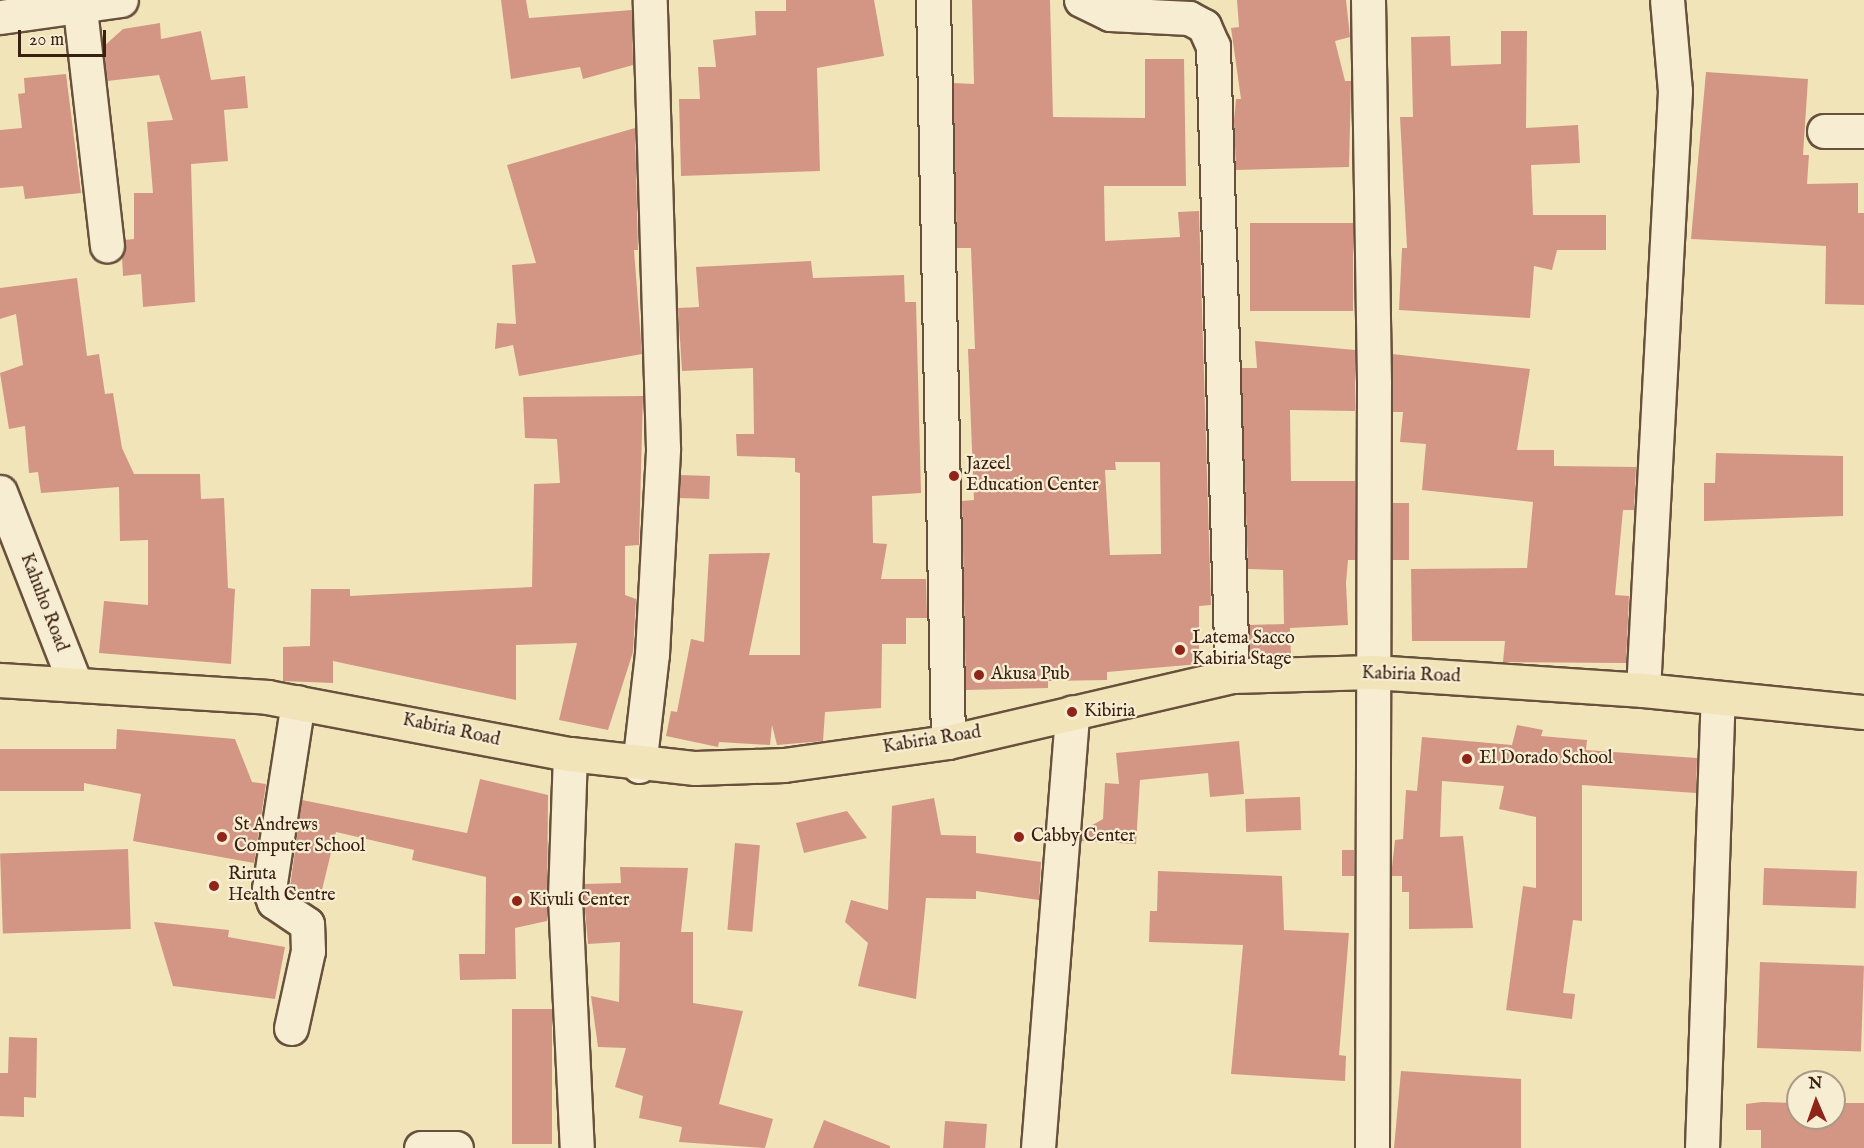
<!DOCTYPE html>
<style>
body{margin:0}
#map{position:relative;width:1864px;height:1148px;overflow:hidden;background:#f1e4b9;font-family:"IM FELL English",serif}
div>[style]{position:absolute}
.building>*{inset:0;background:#d39684;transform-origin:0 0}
.roads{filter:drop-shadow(2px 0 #68513c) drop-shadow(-2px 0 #68513c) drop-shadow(0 2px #68513c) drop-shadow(0 -2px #68513c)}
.minor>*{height:33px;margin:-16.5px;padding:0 16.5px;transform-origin:16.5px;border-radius:16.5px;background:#f6edd2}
.major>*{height:33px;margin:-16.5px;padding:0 16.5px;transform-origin:16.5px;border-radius:16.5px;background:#f1e4b9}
.dots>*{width:16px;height:16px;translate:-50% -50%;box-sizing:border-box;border:3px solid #f6edd2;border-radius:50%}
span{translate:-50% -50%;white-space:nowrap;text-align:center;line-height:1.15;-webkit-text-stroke:4.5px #f6edd2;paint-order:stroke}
.poi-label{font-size:18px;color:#3a2013}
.left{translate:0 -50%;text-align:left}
.street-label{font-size:18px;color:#3a2013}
.north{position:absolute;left:1786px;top:1070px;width:60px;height:60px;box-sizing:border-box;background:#f6edd2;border:2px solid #ab9b86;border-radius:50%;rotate:358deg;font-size:16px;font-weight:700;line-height:24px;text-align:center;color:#3a2013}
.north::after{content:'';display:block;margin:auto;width:21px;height:27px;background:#8f2418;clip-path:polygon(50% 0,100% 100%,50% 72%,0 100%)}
.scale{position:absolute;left:18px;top:30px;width:88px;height:27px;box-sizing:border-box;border:3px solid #3a2013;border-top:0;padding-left:8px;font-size:18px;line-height:21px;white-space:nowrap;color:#3a2013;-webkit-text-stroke:4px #f6edd2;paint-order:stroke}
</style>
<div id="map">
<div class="building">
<i style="clip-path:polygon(501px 0,526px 0,529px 18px,632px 10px,633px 65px,583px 79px,580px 67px,511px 79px)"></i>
<i style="clip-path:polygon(786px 0,874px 0,884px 56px,817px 68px,820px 171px,681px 176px,679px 99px,700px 99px,698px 67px,716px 67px,713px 40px,756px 35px,755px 11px,786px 11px)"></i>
<i style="clip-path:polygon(evenodd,972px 0,1050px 0,1053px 117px,1145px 118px,1145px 59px,1184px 59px,1186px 186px,1104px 186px,1105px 241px,1180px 237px,1178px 212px,1199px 211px,1211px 605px,1199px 606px,1199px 664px,1107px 672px,1107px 680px,1048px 681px,1048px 688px,966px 690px,962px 501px,974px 500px,968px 349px,975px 349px,971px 248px,957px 248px,953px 83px,974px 84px,972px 0,1115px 462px,1160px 462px,1161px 554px,1110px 555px,1105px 470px,1116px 470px,1115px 462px)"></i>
<i style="clip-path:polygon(1237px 0,1346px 0,1350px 37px,1335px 41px,1345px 81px,1351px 81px,1349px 167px,1236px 170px,1234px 121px,1236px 99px,1241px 99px,1231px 28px,1239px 27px)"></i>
<i style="clip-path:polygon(160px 23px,161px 39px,201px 31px,211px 80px,245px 76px,248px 108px,224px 110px,228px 161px,191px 164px,195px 302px,143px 307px,141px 274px,123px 276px,122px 256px,125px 240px,134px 239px,134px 193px,153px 193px,147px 122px,173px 120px,159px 75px,107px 81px,103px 47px,123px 29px)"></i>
<i style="clip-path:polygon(1501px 31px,1527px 31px,1526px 128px,1578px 125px,1580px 163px,1531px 165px,1533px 215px,1606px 215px,1606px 250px,1557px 250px,1552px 270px,1534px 266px,1530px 318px,1399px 310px,1402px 248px,1407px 248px,1400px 117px,1413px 117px,1411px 37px,1450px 36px,1451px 66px,1501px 64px)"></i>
<i style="clip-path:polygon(1706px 72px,1808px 79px,1803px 155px,1809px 155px,1807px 184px,1858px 183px,1858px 213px,1864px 213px,1864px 305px,1825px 304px,1826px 246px,1691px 239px)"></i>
<i style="clip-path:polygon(66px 74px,81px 193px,25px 199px,23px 186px,0 188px,0 130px,22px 128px,18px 94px,25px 93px,24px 78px)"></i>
<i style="clip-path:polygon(635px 128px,638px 250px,634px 250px,642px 354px,519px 376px,513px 345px,495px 349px,497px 323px,516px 324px,512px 265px,536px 263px,507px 165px)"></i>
<i style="left:1250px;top:223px;width:103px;height:88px"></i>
<i style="clip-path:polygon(811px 261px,813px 278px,904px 275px,905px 302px,916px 302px,921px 493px,872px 496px,873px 543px,887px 544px,881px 579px,926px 579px,927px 618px,906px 618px,906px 644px,882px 644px,881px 708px,825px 712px,823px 741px,777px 745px,772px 725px,770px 745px,719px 742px,718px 747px,666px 736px,671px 711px,677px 712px,691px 639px,704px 642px,709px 554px,770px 553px,749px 655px,800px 655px,800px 473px,795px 472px,795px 458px,737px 456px,736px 434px,754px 434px,753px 368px,682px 371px,678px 308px,699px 307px,696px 267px)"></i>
<i style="clip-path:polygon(77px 278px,87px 356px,99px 354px,105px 394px,113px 393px,122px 448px,134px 474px,200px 474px,201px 499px,224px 498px,228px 588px,235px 589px,231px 664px,99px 653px,104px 601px,148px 605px,148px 540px,120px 541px,119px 487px,41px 493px,38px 472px,29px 473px,25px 426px,9px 429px,0 373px,23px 365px,16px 314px,0 319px,0 288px)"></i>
<i style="clip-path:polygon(1255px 341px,1355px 350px,1355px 411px,1290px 410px,1291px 481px,1355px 481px,1355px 560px,1348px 560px,1346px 583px,1348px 625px,1290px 628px,1291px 656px,1250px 657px,1249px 625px,1284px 624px,1283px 570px,1248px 569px,1241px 368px,1257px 368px)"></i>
<i style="clip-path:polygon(1392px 354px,1530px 369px,1517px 450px,1554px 450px,1554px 466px,1636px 467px,1634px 510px,1623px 510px,1615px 595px,1629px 596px,1626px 663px,1503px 662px,1505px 641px,1412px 641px,1411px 569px,1527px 568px,1533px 502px,1422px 490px,1426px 444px,1400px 442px,1403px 412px,1393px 412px)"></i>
<i style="clip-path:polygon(643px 396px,639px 545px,625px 546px,625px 595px,636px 599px,633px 652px,608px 730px,559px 720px,577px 643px,516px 645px,516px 700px,333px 661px,333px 683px,283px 681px,283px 647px,310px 646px,311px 589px,350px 589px,350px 596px,532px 587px,534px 484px,560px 483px,557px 439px,525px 438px,523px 397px)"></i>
<i style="clip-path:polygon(1716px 453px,1843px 456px,1843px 516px,1704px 521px,1704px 483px,1715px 483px)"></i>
<i style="left:680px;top:475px;width:30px;height:23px;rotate:2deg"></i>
<i style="left:1392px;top:503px;width:17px;height:57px"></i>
<i style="clip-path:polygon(1517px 725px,1543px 730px,1541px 736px,1587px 740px,1586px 750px,1697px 758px,1696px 793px,1582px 785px,1582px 921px,1573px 920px,1563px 993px,1575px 994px,1572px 1019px,1506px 1010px,1523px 886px,1536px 888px,1536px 817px,1499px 809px,1504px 786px,1442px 781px,1440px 837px,1463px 836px,1473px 928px,1409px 929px,1409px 892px,1402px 892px,1402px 876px,1391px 876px,1395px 840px,1403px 839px,1406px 790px,1417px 791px,1422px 737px,1512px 745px)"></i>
<i style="clip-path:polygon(117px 729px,235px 739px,252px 782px,266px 784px,254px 863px,133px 841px,141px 794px,84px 783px,84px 791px,0 791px,0 749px,116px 749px)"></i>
<i style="clip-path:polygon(1239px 741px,1244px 794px,1210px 797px,1208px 773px,1140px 780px,1136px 844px,1081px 841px,1082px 831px,1103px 819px,1105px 783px,1119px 784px,1116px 753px)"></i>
<i style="clip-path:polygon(480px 779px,548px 795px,547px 921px,515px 928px,516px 979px,460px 980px,459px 954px,485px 954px,486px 877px,412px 860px,414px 850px,336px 832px,321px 894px,290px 887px,302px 800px,467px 833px)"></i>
<i style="left:1300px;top:797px;width:33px;height:55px;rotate:88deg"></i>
<i style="clip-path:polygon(934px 798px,941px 835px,976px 836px,976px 853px,1041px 862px,1039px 900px,976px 891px,976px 899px,926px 898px,916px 999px,858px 986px,868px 943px,845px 922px,851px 900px,888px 910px,892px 806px)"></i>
<i style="clip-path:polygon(847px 811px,867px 838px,804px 853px,796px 823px)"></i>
<i style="left:735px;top:843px;width:25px;height:87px;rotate:5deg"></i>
<i style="left:128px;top:849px;width:80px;height:128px;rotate:88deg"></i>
<i style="left:1342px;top:850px;width:12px;height:26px"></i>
<i style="clip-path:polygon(620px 867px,688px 868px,681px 932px,693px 932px,693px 1003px,743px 1011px,719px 1104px,773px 1119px,765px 1148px,679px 1142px,682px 1127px,639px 1118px,643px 1096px,615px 1087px,626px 1048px,598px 1047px,591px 996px,619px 1002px,620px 942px,588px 944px,584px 898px,584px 884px,621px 883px)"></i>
<i style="left:1764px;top:868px;width:93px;height:37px;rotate:2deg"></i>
<i style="clip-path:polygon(1158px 871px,1282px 876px,1284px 930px,1349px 933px,1339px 1055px,1346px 1056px,1345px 1081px,1231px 1074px,1243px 945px,1149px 942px,1150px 911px,1157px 911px)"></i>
<i style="clip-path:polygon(154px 922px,229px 930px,228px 937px,285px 947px,275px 999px,173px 986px)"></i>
<i style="left:1760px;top:962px;width:104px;height:86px;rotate:2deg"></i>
<i style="left:512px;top:1009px;width:40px;height:135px"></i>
<i style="clip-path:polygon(9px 1037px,37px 1038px,36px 1098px,24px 1097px,24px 1117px,0 1116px,0 1073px,8px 1073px)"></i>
<i style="clip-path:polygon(1401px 1071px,1521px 1079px,1521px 1148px,1394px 1148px)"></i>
<i style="clip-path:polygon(1762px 1102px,1798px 1103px,1798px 1118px,1834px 1118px,1834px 1103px,1864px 1103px,1864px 1148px,1761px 1148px,1761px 1130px,1746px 1130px,1746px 1104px)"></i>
<i style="clip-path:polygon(824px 1120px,890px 1146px,890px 1148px,813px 1148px)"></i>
<i style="left:945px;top:1121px;width:42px;height:27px;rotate:4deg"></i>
</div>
<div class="roads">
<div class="minor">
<i style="left:933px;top:0;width:742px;rotate:88.84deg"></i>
<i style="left:1081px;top:0;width:32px;rotate:26deg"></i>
<i style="left:1110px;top:14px;width:79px;rotate:2.9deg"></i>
<i style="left:1189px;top:18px;width:17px;rotate:28deg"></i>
<i style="left:1204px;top:26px;width:22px;rotate:66deg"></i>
<i style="left:1213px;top:46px;width:630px;rotate:88.27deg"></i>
<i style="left:1368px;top:0;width:383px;rotate:89.1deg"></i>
<i style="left:1374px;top:383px;width:765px;rotate:90.15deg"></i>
<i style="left:80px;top:9px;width:238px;rotate:83.5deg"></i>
<i style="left:0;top:17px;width:122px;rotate:-8deg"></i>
<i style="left:1824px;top:131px;width:40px"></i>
<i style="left:0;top:492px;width:203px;rotate:68.6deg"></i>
<i style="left:1643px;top:690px;width:600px;rotate:-86.94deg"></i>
<i style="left:1675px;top:91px;width:91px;rotate:-95deg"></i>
<i style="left:570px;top:754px;width:144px;rotate:92deg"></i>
<i style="left:565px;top:898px;width:250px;rotate:87.3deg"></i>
<i style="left:639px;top:766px;width:113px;rotate:-83.4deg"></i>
<i style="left:652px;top:654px;width:206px;rotate:-86.9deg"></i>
<i style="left:663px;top:448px;width:448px;rotate:-91.7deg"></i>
<i style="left:291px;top:1028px;width:79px;rotate:-77.6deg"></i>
<i style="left:308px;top:951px;width:27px;rotate:-92deg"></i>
<i style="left:307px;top:924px;width:40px;rotate:-146deg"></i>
<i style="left:274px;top:902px;width:14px;rotate:-111deg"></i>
<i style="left:269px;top:889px;width:189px;rotate:-81.2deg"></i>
<i style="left:421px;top:1148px;width:35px"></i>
<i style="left:1038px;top:1148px;width:437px;rotate:-85.5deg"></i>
<i style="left:1702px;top:1148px;width:449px;rotate:-88deg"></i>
</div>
<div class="major">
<i style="left:0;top:680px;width:268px;rotate:3.6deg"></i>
<i style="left:267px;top:697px;width:308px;rotate:10.7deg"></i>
<i style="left:570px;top:754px;width:126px;rotate:6.4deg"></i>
<i style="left:695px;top:768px;width:89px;rotate:-1.9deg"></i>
<i style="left:784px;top:765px;width:166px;rotate:-8deg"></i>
<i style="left:948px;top:742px;width:292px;rotate:-13.1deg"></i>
<i style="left:1232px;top:676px;width:141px;rotate:-1.6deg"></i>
<i style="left:1373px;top:672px;width:271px;rotate:3.8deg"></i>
<i style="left:1643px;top:690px;width:222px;rotate:5.7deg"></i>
</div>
</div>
<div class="dots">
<i style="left:954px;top:476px;background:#8f2418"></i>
<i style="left:1180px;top:650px;background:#8f2418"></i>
<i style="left:979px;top:675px;background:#8f2418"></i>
<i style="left:1072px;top:712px;background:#8f2418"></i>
<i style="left:1467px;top:759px;background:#8f2418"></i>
<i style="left:222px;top:837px;background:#8f2418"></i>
<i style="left:1019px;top:837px;background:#8f2418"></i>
<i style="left:214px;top:886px;background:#8f2418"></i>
<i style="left:517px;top:901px;background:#8f2418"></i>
</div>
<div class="poi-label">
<span class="left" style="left:966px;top:476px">Jazeel<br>Education Center</span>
<span class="left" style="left:1192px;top:650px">Latema Sacco<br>Kabiria Stage</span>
<span class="left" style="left:991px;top:675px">Akusa Pub</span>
<span class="left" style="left:1084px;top:712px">Kibiria</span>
<span class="left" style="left:1479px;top:759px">El Dorado School</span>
<span class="left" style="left:234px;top:837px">St Andrews<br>Computer School</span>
<span class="left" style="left:1031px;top:837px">Cabby Center</span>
<span class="left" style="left:228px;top:886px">Riruta<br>Health Centre</span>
<span class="left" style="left:529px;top:901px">Kivuli Center</span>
</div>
<div class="street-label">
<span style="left:43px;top:603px;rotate:69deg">Kahuho Road</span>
<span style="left:1411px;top:676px;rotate:2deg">Kabiria Road</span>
<span style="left:451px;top:731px;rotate:12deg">Kabiria Road</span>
<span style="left:932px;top:741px;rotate:-9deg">Kabiria Road</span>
</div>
<div class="north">N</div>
<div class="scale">20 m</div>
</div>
